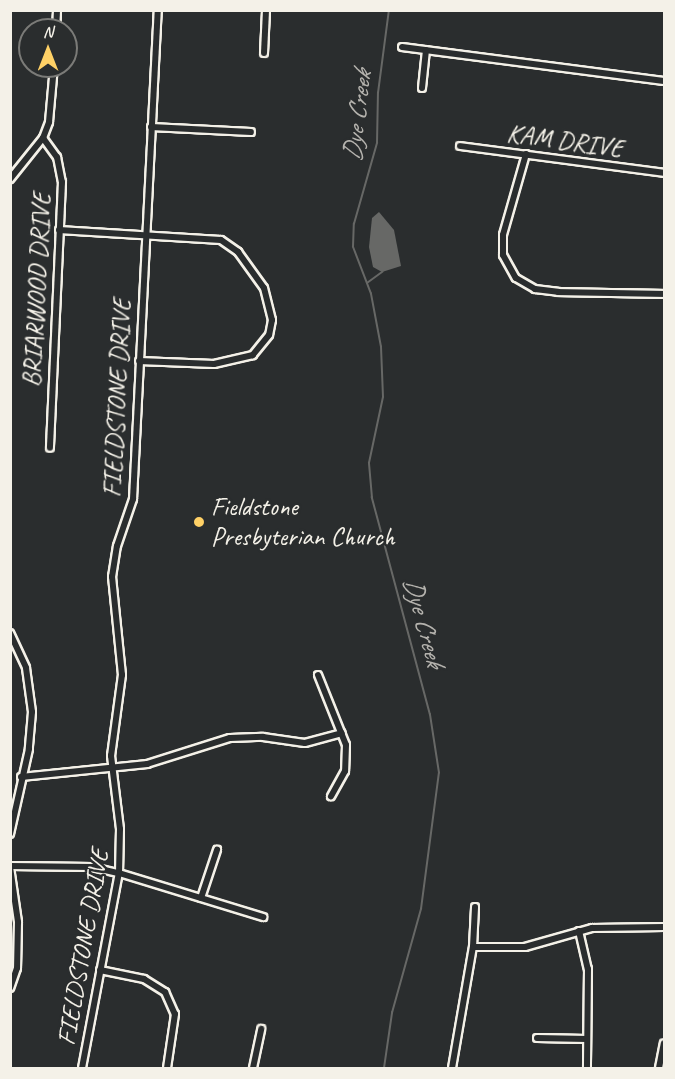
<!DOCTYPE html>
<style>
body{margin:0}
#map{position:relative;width:675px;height:1079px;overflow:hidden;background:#2a2d2e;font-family:Caveat,sans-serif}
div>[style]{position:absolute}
.water>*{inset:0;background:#676866}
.stream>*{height:1.5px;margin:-0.75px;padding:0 0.75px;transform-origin:0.75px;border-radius:0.75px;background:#676866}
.roads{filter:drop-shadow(2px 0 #f4f1e8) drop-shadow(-2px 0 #f4f1e8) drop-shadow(0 2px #f4f1e8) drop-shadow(0 -2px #f4f1e8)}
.street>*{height:6px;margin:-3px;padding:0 3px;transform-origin:3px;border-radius:3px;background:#2a2d2e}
.dots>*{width:16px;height:16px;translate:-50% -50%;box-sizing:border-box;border:3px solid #2a2d2e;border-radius:50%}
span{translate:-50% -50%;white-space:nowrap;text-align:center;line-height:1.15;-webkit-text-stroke:5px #2a2d2e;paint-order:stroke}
.street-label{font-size:26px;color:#f4f1e8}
.poi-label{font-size:26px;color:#f4f1e8}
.left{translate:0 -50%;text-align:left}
.water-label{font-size:27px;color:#b5b3ae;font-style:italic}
.frame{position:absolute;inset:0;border:12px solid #f4f1e8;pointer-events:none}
.north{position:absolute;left:18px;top:18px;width:60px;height:60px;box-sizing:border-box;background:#2a2d2e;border:2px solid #7b7b78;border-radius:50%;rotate:0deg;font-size:16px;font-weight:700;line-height:24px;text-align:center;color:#f4f1e8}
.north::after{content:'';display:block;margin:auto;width:21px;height:27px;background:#ffd166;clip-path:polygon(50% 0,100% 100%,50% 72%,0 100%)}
</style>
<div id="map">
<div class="water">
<i style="clip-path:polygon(379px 212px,394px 230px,401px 266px,382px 272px,373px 267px,369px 247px,372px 218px)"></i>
</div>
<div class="stream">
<i style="left:367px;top:283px;width:19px;rotate:-36deg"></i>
<i style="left:384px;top:1068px;width:56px;rotate:-81.7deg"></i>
<i style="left:392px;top:1013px;width:108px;rotate:-74.4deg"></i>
<i style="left:421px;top:909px;width:137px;rotate:-82.5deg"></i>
<i style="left:439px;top:773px;width:59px;rotate:-98.8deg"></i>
<i style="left:430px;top:715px;width:225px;rotate:-105deg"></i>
<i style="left:372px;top:498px;width:35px;rotate:-95deg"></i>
<i style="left:369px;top:463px;width:67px;rotate:-78deg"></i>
<i style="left:383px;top:397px;width:50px;rotate:-92.3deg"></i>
<i style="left:381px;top:347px;width:54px;rotate:-100.7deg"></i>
<i style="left:371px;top:294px;width:50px;rotate:-111deg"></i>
<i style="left:353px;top:247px;width:23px;rotate:-88deg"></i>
<i style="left:354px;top:224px;width:84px;rotate:-74.1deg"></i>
<i style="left:377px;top:143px;width:50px;rotate:-88.9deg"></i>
<i style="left:378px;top:93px;width:84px;rotate:-82.5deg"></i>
</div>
<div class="roads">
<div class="street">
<i style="left:56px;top:30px;width:20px;rotate:-87deg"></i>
<i style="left:402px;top:47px;width:264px;rotate:7.4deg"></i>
<i style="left:264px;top:53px;width:43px;rotate:-87.3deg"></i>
<i style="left:422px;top:88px;width:38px;rotate:-84deg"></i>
<i style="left:151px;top:127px;width:100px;rotate:2.9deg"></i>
<i style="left:43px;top:138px;width:24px;rotate:54deg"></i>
<i style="left:57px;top:157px;width:25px;rotate:79deg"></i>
<i style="left:62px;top:182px;width:266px;rotate:92.6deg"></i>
<i style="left:460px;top:146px;width:206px;rotate:7.5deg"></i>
<i style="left:526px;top:154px;width:84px;rotate:105.9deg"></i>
<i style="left:503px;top:235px;width:20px;rotate:90deg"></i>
<i style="left:503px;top:255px;width:26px;rotate:61deg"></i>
<i style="left:516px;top:278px;width:22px;rotate:30deg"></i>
<i style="left:535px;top:289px;width:23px;rotate:7deg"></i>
<i style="left:558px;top:292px;width:106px;rotate:1.1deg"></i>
<i style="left:10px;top:179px;width:53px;rotate:-51.2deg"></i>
<i style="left:43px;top:138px;width:17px;rotate:-69deg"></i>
<i style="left:49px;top:122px;width:56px;rotate:-84.9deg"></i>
<i style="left:59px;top:230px;width:162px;rotate:3.5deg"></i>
<i style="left:221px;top:240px;width:21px;rotate:35deg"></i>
<i style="left:238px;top:252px;width:44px;rotate:54.2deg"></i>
<i style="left:264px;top:288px;width:33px;rotate:76deg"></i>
<i style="left:272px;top:320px;width:15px;rotate:101deg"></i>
<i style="left:269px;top:335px;width:26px;rotate:129deg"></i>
<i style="left:253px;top:355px;width:40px;rotate:167deg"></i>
<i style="left:214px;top:364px;width:75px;rotate:-177.7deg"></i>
<i style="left:10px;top:633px;width:38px;rotate:65deg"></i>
<i style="left:26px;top:668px;width:44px;rotate:82.2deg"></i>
<i style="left:32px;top:712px;width:37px;rotate:95deg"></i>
<i style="left:29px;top:749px;width:87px;rotate:102.6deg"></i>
<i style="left:318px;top:675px;width:75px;rotate:68.2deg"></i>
<i style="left:346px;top:745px;width:26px;rotate:92deg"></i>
<i style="left:345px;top:771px;width:29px;rotate:119deg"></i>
<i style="left:21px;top:777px;width:127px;rotate:-5.9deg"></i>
<i style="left:147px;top:764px;width:87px;rotate:-17.4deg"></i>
<i style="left:230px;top:738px;width:33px;rotate:-2deg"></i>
<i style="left:263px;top:737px;width:42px;rotate:8.1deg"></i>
<i style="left:305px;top:743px;width:38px;rotate:-15deg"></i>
<i style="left:10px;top:866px;width:82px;rotate:0.7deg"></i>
<i style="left:92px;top:867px;width:28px;rotate:13deg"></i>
<i style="left:119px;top:873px;width:151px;rotate:17deg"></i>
<i style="left:10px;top:867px;width:56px;rotate:81.7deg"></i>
<i style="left:18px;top:922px;width:46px;rotate:91.2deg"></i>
<i style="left:17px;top:968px;width:21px;rotate:109deg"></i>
<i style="left:201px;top:898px;width:51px;rotate:-71.6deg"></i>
<i style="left:579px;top:931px;width:39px;rotate:77deg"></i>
<i style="left:588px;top:969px;width:99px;rotate:90.6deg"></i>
<i style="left:473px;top:947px;width:52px"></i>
<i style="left:525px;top:947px;width:70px;rotate:-15.8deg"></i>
<i style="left:592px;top:928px;width:72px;rotate:-0.8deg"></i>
<i style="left:100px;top:970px;width:45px;rotate:11.6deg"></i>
<i style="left:144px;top:979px;width:25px;rotate:32deg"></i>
<i style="left:165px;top:992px;width:24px;rotate:66deg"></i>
<i style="left:175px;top:1014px;width:55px;rotate:98.4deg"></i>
<i style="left:537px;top:1038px;width:50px;rotate:1.1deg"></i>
<i style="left:82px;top:1068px;width:198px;rotate:-79.3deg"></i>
<i style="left:119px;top:873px;width:44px;rotate:-88.7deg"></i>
<i style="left:120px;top:829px;width:74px;rotate:-97deg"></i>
<i style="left:111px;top:756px;width:82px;rotate:-82.3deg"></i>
<i style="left:122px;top:675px;width:99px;rotate:-95.8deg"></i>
<i style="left:112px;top:577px;width:31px;rotate:-81deg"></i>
<i style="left:117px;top:546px;width:50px;rotate:-71.2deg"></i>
<i style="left:133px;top:499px;width:490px;rotate:-87.1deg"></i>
<i style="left:253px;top:1068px;width:40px;rotate:-78deg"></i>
<i style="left:452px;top:1068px;width:123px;rotate:-80.2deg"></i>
<i style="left:473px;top:947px;width:40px;rotate:-87.1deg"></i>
<i style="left:659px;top:1068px;width:25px;rotate:-79deg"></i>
</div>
</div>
<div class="dots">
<i style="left:199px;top:522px;background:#ffd166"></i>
</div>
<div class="street-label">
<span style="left:565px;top:141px;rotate:8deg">KAM DRIVE</span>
<span style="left:37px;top:290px;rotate:-87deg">BRIARWOOD DRIVE</span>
<span style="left:117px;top:398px;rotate:-87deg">FIELDSTONE DRIVE</span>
<span style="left:83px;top:947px;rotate:-80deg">FIELDSTONE DRIVE</span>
</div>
<div class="poi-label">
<span class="left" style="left:211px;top:522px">Fieldstone<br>Presbyterian Church</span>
</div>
<div class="water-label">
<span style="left:357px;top:116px;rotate:-83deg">Dye Creek</span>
<span style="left:424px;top:622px;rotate:75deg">Dye Creek</span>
</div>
<div class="frame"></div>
<div class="north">N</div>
</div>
